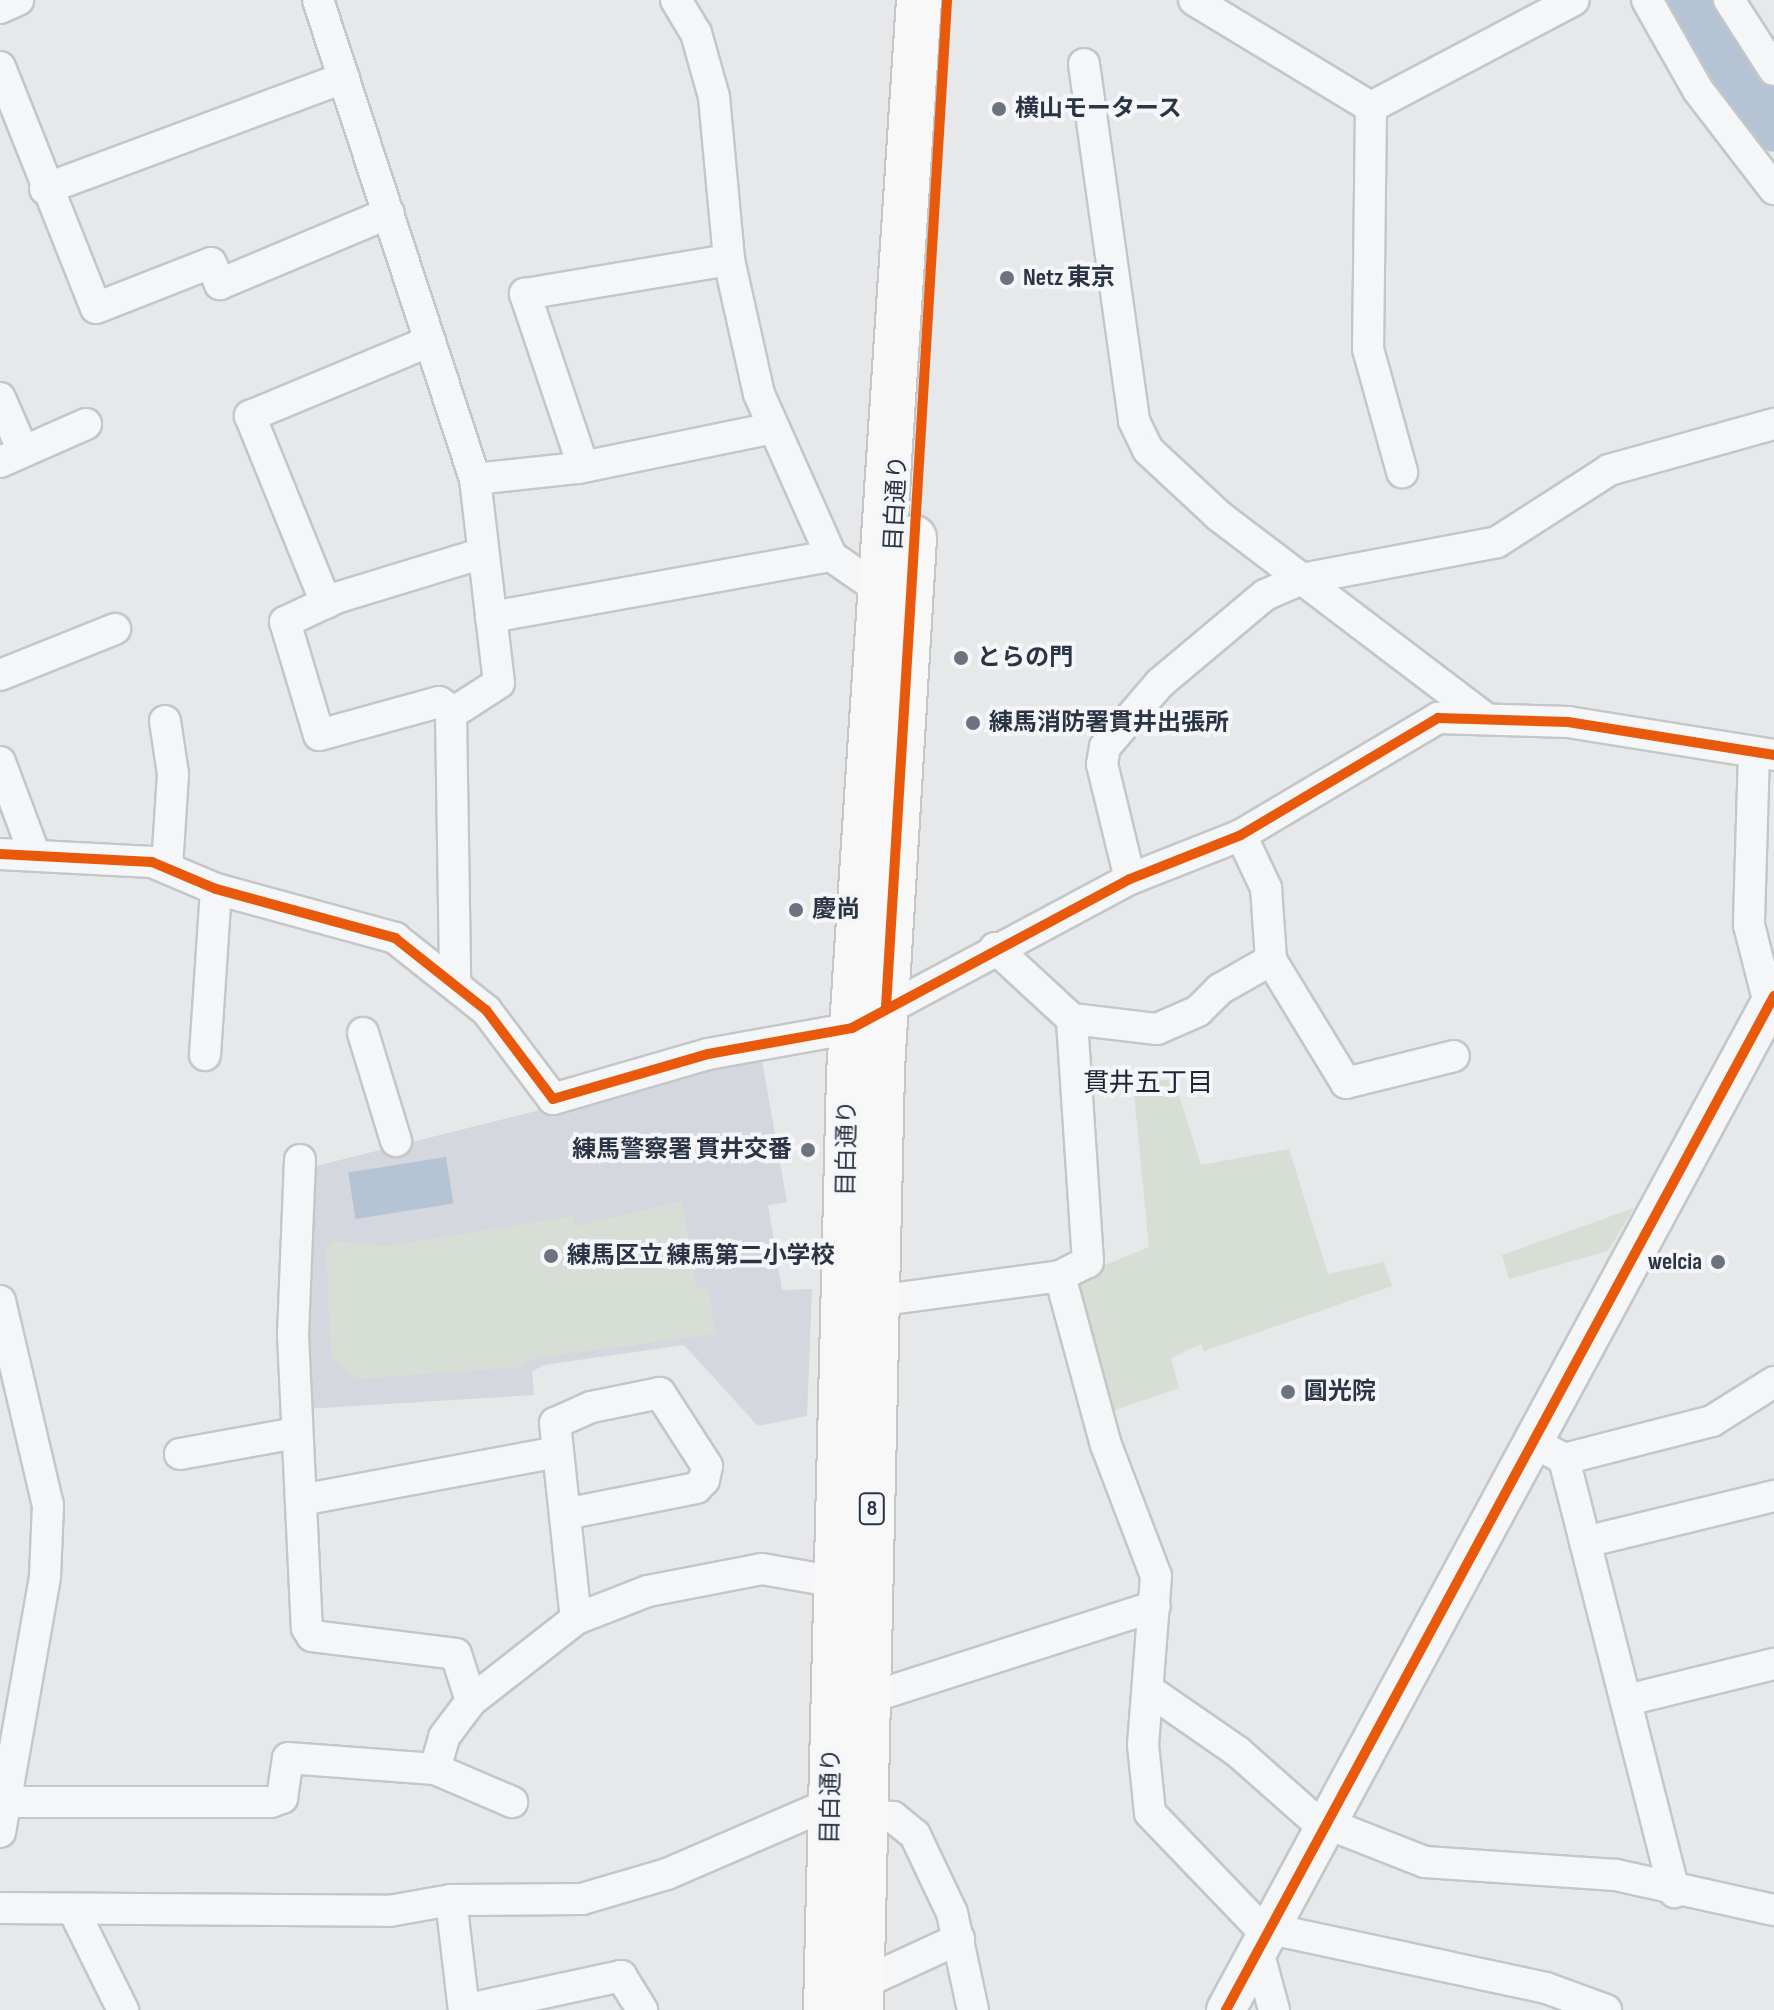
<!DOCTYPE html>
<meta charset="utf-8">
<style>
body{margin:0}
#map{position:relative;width:1774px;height:2010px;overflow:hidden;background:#e6e8ea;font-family:"Sofia Sans Condensed","Noto Sans JP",sans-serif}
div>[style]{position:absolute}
.built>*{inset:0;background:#d4d7dd}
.green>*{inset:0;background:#d6ded6}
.water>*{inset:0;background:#b4c4d5;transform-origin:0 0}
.river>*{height:48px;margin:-24px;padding:0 24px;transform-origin:24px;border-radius:24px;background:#b4c4d5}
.roads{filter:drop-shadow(2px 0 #c4c6c8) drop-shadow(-2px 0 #c4c6c8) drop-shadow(0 2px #c4c6c8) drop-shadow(0 -2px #c4c6c8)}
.minor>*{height:30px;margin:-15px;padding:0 15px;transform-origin:15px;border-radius:15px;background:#f5f6f7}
.tertiary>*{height:38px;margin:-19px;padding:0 19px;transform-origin:19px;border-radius:19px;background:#f5f6f7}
.primary>*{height:44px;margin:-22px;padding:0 22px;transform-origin:22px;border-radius:22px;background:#f8f8f8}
.cycleway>*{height:10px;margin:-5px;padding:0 5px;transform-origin:5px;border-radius:5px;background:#e8590c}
.dots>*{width:22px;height:22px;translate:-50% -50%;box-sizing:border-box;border:4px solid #f4f6f9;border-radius:50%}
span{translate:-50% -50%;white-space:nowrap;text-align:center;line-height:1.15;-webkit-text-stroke:8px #f4f6f9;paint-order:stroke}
.shield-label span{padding:2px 6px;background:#f4f6f9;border:2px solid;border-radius:6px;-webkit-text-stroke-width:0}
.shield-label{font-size:22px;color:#2b3445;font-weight:700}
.poi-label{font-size:24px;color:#2b3445;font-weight:700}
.left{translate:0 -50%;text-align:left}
.right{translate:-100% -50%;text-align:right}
.street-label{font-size:24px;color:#2b3445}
.neighbourhood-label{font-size:26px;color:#1d2536}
</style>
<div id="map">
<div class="built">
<i style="clip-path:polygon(761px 1055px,787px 1202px,768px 1205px,782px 1290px,812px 1289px,807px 1416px,758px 1426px,684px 1345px,543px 1365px,532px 1372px,534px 1395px,305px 1409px,308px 1181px,316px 1166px)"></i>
</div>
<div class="green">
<i style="clip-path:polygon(1174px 1079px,1201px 1165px,1289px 1149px,1328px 1274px,1384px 1262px,1392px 1286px,1204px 1351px,1201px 1344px,1171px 1358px,1179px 1388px,1103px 1414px,1072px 1279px,1149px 1247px,1133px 1084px)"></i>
<i style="clip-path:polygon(682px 1201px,697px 1288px,708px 1287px,716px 1334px,534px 1358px,520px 1367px,359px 1379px,331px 1358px,326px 1249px,332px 1241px,387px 1246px,573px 1216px,576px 1226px)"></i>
<i style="clip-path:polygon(1634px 1208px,1608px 1251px,1509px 1279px,1502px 1255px)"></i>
</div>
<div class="water">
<i style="left:446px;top:1157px;width:47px;height:99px;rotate:81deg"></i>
</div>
<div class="river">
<i style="left:1688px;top:0;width:154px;rotate:56.1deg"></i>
</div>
<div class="roads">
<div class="minor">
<i style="left:318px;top:0;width:504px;rotate:71.85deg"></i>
<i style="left:475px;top:479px;width:205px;rotate:83.3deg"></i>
<i style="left:499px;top:683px;width:57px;rotate:147.1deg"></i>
<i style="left:451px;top:714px;width:268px;rotate:89.1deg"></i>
<i style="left:676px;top:0;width:39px;rotate:59deg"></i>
<i style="left:696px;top:33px;width:66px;rotate:74.3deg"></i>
<i style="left:714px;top:97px;width:164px;rotate:84.7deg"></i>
<i style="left:729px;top:260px;width:137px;rotate:77.4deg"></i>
<i style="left:759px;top:394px;width:177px;rotate:66deg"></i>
<i style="left:831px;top:556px;width:60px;rotate:34.8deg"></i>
<i style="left:1194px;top:0;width:207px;rotate:31.2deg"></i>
<i style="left:1647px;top:0;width:103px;rotate:60.5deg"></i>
<i style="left:1698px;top:90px;width:125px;rotate:52.5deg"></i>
<i style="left:1729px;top:0;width:83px;rotate:57.3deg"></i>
<i style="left:0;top:8px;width:20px;rotate:-24deg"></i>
<i style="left:1084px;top:64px;width:360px;rotate:82deg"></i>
<i style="left:1134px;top:421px;width:32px;rotate:64deg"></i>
<i style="left:1148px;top:450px;width:97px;rotate:42.9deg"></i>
<i style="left:1219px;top:516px;width:329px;rotate:37.2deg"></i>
<i style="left:0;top:67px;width:259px;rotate:68.3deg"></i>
<i style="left:96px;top:308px;width:123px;rotate:-21.4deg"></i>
<i style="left:211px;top:263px;width:23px;rotate:67deg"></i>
<i style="left:220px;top:284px;width:183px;rotate:-22.8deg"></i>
<i style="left:1371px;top:107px;width:242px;rotate:90.7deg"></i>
<i style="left:1368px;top:349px;width:128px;rotate:74.5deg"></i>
<i style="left:1371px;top:107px;width:229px;rotate:-27.8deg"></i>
<i style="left:45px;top:189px;width:319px;rotate:-20.4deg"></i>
<i style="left:0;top:398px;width:58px;rotate:66.5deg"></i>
<i style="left:0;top:462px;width:94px;rotate:-23.8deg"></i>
<i style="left:583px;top:466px;width:182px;rotate:-108.6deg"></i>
<i style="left:525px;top:294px;width:207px;rotate:-9.5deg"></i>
<i style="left:475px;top:479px;width:104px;rotate:-6.1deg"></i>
<i style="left:578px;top:468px;width:199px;rotate:-11.6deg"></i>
<i style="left:326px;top:603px;width:202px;rotate:-112.1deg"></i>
<i style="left:250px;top:416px;width:195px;rotate:-22.6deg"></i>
<i style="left:491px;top:617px;width:345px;rotate:-10.2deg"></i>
<i style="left:0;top:675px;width:124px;rotate:-21.8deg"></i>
<i style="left:453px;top:712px;width:17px;rotate:-144deg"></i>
<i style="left:439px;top:702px;width:124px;rotate:164.6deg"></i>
<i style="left:319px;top:735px;width:118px;rotate:-106.7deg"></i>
<i style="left:285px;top:622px;width:56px;rotate:-25.2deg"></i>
<i style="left:336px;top:598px;width:154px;rotate:-17deg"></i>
<i style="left:165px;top:721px;width:54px;rotate:81.4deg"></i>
<i style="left:173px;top:774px;width:94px;rotate:93.7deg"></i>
<i style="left:1754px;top:752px;width:173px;rotate:91.7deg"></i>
<i style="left:1749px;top:925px;width:97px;rotate:75.7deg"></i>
<i style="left:0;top:762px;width:97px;rotate:69.5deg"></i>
<i style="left:1241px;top:835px;width:59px;rotate:64.7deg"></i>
<i style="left:1266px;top:888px;width:72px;rotate:86deg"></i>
<i style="left:1271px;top:960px;width:144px;rotate:58.6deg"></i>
<i style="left:1346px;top:1083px;width:111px;rotate:-14deg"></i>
<i style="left:0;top:854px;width:152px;rotate:3deg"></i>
<i style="left:152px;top:862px;width:69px;rotate:22.9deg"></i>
<i style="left:216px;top:889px;width:186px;rotate:15.3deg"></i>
<i style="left:395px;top:938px;width:116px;rotate:38.4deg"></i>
<i style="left:486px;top:1010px;width:111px;rotate:53deg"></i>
<i style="left:553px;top:1099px;width:161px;rotate:-16.2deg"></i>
<i style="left:708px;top:1054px;width:146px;rotate:-10.2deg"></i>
<i style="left:852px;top:1028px;width:315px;rotate:-28.2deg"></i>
<i style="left:1130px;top:879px;width:119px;rotate:-21.6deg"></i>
<i style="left:1241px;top:835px;width:229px;rotate:-30.7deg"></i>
<i style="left:1438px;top:718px;width:130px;rotate:1.8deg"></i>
<i style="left:1568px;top:722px;width:209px;rotate:9.1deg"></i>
<i style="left:1130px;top:879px;width:118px;rotate:-103.7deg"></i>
<i style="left:1102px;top:764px;width:17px;rotate:-80deg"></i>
<i style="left:1105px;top:747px;width:84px;rotate:-49.3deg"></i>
<i style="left:1160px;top:683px;width:137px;rotate:-40deg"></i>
<i style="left:1265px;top:595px;width:40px;rotate:-23.4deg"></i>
<i style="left:1302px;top:579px;width:198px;rotate:-10.7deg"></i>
<i style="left:1497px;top:542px;width:133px;rotate:-32.7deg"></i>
<i style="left:1609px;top:470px;width:171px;rotate:-15.6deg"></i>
<i style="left:995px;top:948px;width:105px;rotate:42.7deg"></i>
<i style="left:1072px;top:1019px;width:86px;rotate:6.7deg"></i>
<i style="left:1157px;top:1029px;width:45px;rotate:-23.7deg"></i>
<i style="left:1198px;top:1011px;width:31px;rotate:-45deg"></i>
<i style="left:1220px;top:989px;width:59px;rotate:-29.6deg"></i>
<i style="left:363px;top:1033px;width:113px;rotate:73deg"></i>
<i style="left:205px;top:1055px;width:166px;rotate:-86.2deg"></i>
<i style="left:300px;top:1160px;width:175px;rotate:92.3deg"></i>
<i style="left:293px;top:1335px;width:293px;rotate:87.3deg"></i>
<i style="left:307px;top:1628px;width:9px;rotate:58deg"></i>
<i style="left:312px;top:1636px;width:145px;rotate:7.1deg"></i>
<i style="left:456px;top:1654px;width:49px;rotate:72.3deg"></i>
<i style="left:1060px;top:1276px;width:175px;rotate:74.8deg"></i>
<i style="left:1106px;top:1445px;width:140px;rotate:69.1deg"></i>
<i style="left:1156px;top:1576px;width:169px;rotate:94.4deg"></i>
<i style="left:1143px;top:1745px;width:68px;rotate:84.1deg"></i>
<i style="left:1150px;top:1813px;width:169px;rotate:46.2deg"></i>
<i style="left:0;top:1301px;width:210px;rotate:76.8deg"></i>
<i style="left:48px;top:1505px;width:72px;rotate:92.4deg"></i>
<i style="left:45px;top:1577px;width:259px;rotate:100deg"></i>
<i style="left:876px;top:1301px;width:186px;rotate:-7.7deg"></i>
<i style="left:1060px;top:1276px;width:31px;rotate:-27deg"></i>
<i style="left:1088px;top:1262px;width:244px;rotate:-93.8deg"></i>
<i style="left:1546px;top:1449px;width:21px;rotate:29deg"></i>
<i style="left:1564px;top:1459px;width:153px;rotate:-14.4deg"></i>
<i style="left:1712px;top:1421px;width:73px;rotate:-32.2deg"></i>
<i style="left:180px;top:1454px;width:118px;rotate:-10.3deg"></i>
<i style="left:1564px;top:1459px;width:447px;rotate:75.7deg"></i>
<i style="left:301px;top:1500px;width:261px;rotate:-10.6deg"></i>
<i style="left:565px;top:1514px;width:134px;rotate:-11.2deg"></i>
<i style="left:696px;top:1488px;width:11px;rotate:-45deg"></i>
<i style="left:704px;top:1480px;width:14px;rotate:-78deg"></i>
<i style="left:707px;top:1466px;width:87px;rotate:-122.8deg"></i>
<i style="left:660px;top:1393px;width:70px;rotate:168.5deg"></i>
<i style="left:591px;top:1407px;width:39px;rotate:156deg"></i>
<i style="left:555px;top:1423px;width:197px;rotate:83.9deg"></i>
<i style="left:1585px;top:1542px;width:195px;rotate:-13.7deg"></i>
<i style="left:1150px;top:1691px;width:107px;rotate:34.7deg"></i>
<i style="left:1238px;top:1752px;width:116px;rotate:41.5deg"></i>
<i style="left:869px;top:1698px;width:300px;rotate:-17.8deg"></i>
<i style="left:1627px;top:1700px;width:151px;rotate:-13.8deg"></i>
<i style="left:435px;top:1769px;width:33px;rotate:-74deg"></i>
<i style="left:444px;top:1737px;width:45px;rotate:-53.1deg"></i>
<i style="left:471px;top:1701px;width:133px;rotate:-38deg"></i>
<i style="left:576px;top:1619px;width:77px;rotate:-21.3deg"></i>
<i style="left:648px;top:1591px;width:116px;rotate:-10.9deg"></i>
<i style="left:762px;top:1569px;width:76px;rotate:9.8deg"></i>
<i style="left:5px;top:1802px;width:266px"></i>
<i style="left:271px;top:1802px;width:12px;rotate:-20deg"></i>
<i style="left:282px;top:1798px;width:40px;rotate:-81.5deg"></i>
<i style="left:288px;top:1758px;width:147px;rotate:4.3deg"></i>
<i style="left:435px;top:1769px;width:84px;rotate:23.2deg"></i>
<i style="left:865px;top:1815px;width:28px;rotate:4deg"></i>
<i style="left:893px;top:1817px;width:28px;rotate:39deg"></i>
<i style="left:915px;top:1835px;width:86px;rotate:64.6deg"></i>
<i style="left:952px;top:1913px;width:99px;rotate:77.8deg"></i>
<i style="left:1328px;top:1824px;width:104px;rotate:21.4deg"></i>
<i style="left:1425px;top:1862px;width:191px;rotate:3.9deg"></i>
<i style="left:1616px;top:1875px;width:162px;rotate:12.5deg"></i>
<i style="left:451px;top:1900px;width:111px;rotate:83.3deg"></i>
<i style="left:0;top:1908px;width:389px;rotate:0.4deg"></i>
<i style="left:389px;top:1911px;width:63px;rotate:-10.1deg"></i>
<i style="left:451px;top:1900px;width:131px;rotate:-0.4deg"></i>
<i style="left:582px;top:1899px;width:89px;rotate:-16.4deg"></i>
<i style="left:667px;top:1874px;width:179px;rotate:-23.4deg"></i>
<i style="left:73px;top:1909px;width:113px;rotate:63.7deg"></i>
<i style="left:1271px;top:1929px;width:281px;rotate:12.1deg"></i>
<i style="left:1546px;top:1988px;width:64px;rotate:20.1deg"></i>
<i style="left:1258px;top:1951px;width:61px;rotate:74.8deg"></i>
<i style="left:861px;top:1984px;width:108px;rotate:-24.7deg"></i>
<i style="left:464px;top:2010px;width:161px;rotate:-12.2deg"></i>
<i style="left:621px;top:1976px;width:40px;rotate:58deg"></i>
</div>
<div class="tertiary">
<i style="left:1226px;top:2010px;width:1153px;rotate:-61.61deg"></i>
</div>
<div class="primary">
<i style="left:826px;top:2010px;width:936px;rotate:-88.59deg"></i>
<i style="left:849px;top:1074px;width:1076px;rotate:-86.27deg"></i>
<i style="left:861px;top:2010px;width:941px;rotate:-88.72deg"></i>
<i style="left:882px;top:1069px;width:532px;rotate:-86.55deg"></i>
</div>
</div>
<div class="cycleway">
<i style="left:0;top:854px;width:152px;rotate:3deg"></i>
<i style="left:152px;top:862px;width:69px;rotate:22.9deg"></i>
<i style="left:216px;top:889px;width:186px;rotate:15.3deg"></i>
<i style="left:395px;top:938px;width:116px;rotate:38.4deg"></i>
<i style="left:486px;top:1010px;width:111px;rotate:53deg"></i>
<i style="left:553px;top:1099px;width:161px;rotate:-16.2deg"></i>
<i style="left:708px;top:1054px;width:146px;rotate:-10.2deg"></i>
<i style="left:852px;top:1028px;width:315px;rotate:-28.2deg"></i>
<i style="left:1130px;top:879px;width:119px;rotate:-21.6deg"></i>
<i style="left:1241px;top:835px;width:229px;rotate:-30.7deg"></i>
<i style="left:1438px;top:718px;width:130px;rotate:1.8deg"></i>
<i style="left:1568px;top:722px;width:209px;rotate:9.1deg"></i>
<i style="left:886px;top:1007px;width:1009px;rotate:-86.53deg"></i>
<i style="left:1226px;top:2010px;width:1153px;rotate:-61.61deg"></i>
</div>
<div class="dots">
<i style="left:999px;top:109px;background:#6c737f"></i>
<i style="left:1007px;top:278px;background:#6c737f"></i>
<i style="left:961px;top:658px;background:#6c737f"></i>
<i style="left:973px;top:723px;background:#6c737f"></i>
<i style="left:796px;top:910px;background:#6c737f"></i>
<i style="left:808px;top:1150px;background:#6c737f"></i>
<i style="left:551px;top:1256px;background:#6c737f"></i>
<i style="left:1718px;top:1262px;background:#6c737f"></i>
<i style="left:1288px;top:1392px;background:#6c737f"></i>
</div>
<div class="shield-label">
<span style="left:872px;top:1509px">8</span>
</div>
<div class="poi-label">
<span class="left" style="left:1015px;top:109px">横山モータース</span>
<span class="left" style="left:1023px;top:278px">Netz 東京</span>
<span class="left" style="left:977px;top:658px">とらの門</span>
<span class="left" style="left:989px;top:723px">練馬消防署貫井出張所</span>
<span class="left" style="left:812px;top:910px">慶尚</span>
<span class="right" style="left:792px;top:1150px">練馬警察署 貫井交番</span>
<span class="left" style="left:567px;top:1256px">練馬区立 練馬第二小学校</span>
<span class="right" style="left:1702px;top:1262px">welcia</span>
<span class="left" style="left:1304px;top:1392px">圓光院</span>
</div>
<div class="street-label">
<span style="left:896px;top:503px;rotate:-87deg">目白通り</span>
<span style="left:847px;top:1148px;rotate:-89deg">目白通り</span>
<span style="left:831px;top:1796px;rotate:-89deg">目白通り</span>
</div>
<div class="neighbourhood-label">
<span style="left:1148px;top:1084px">貫井五丁目</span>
</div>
</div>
